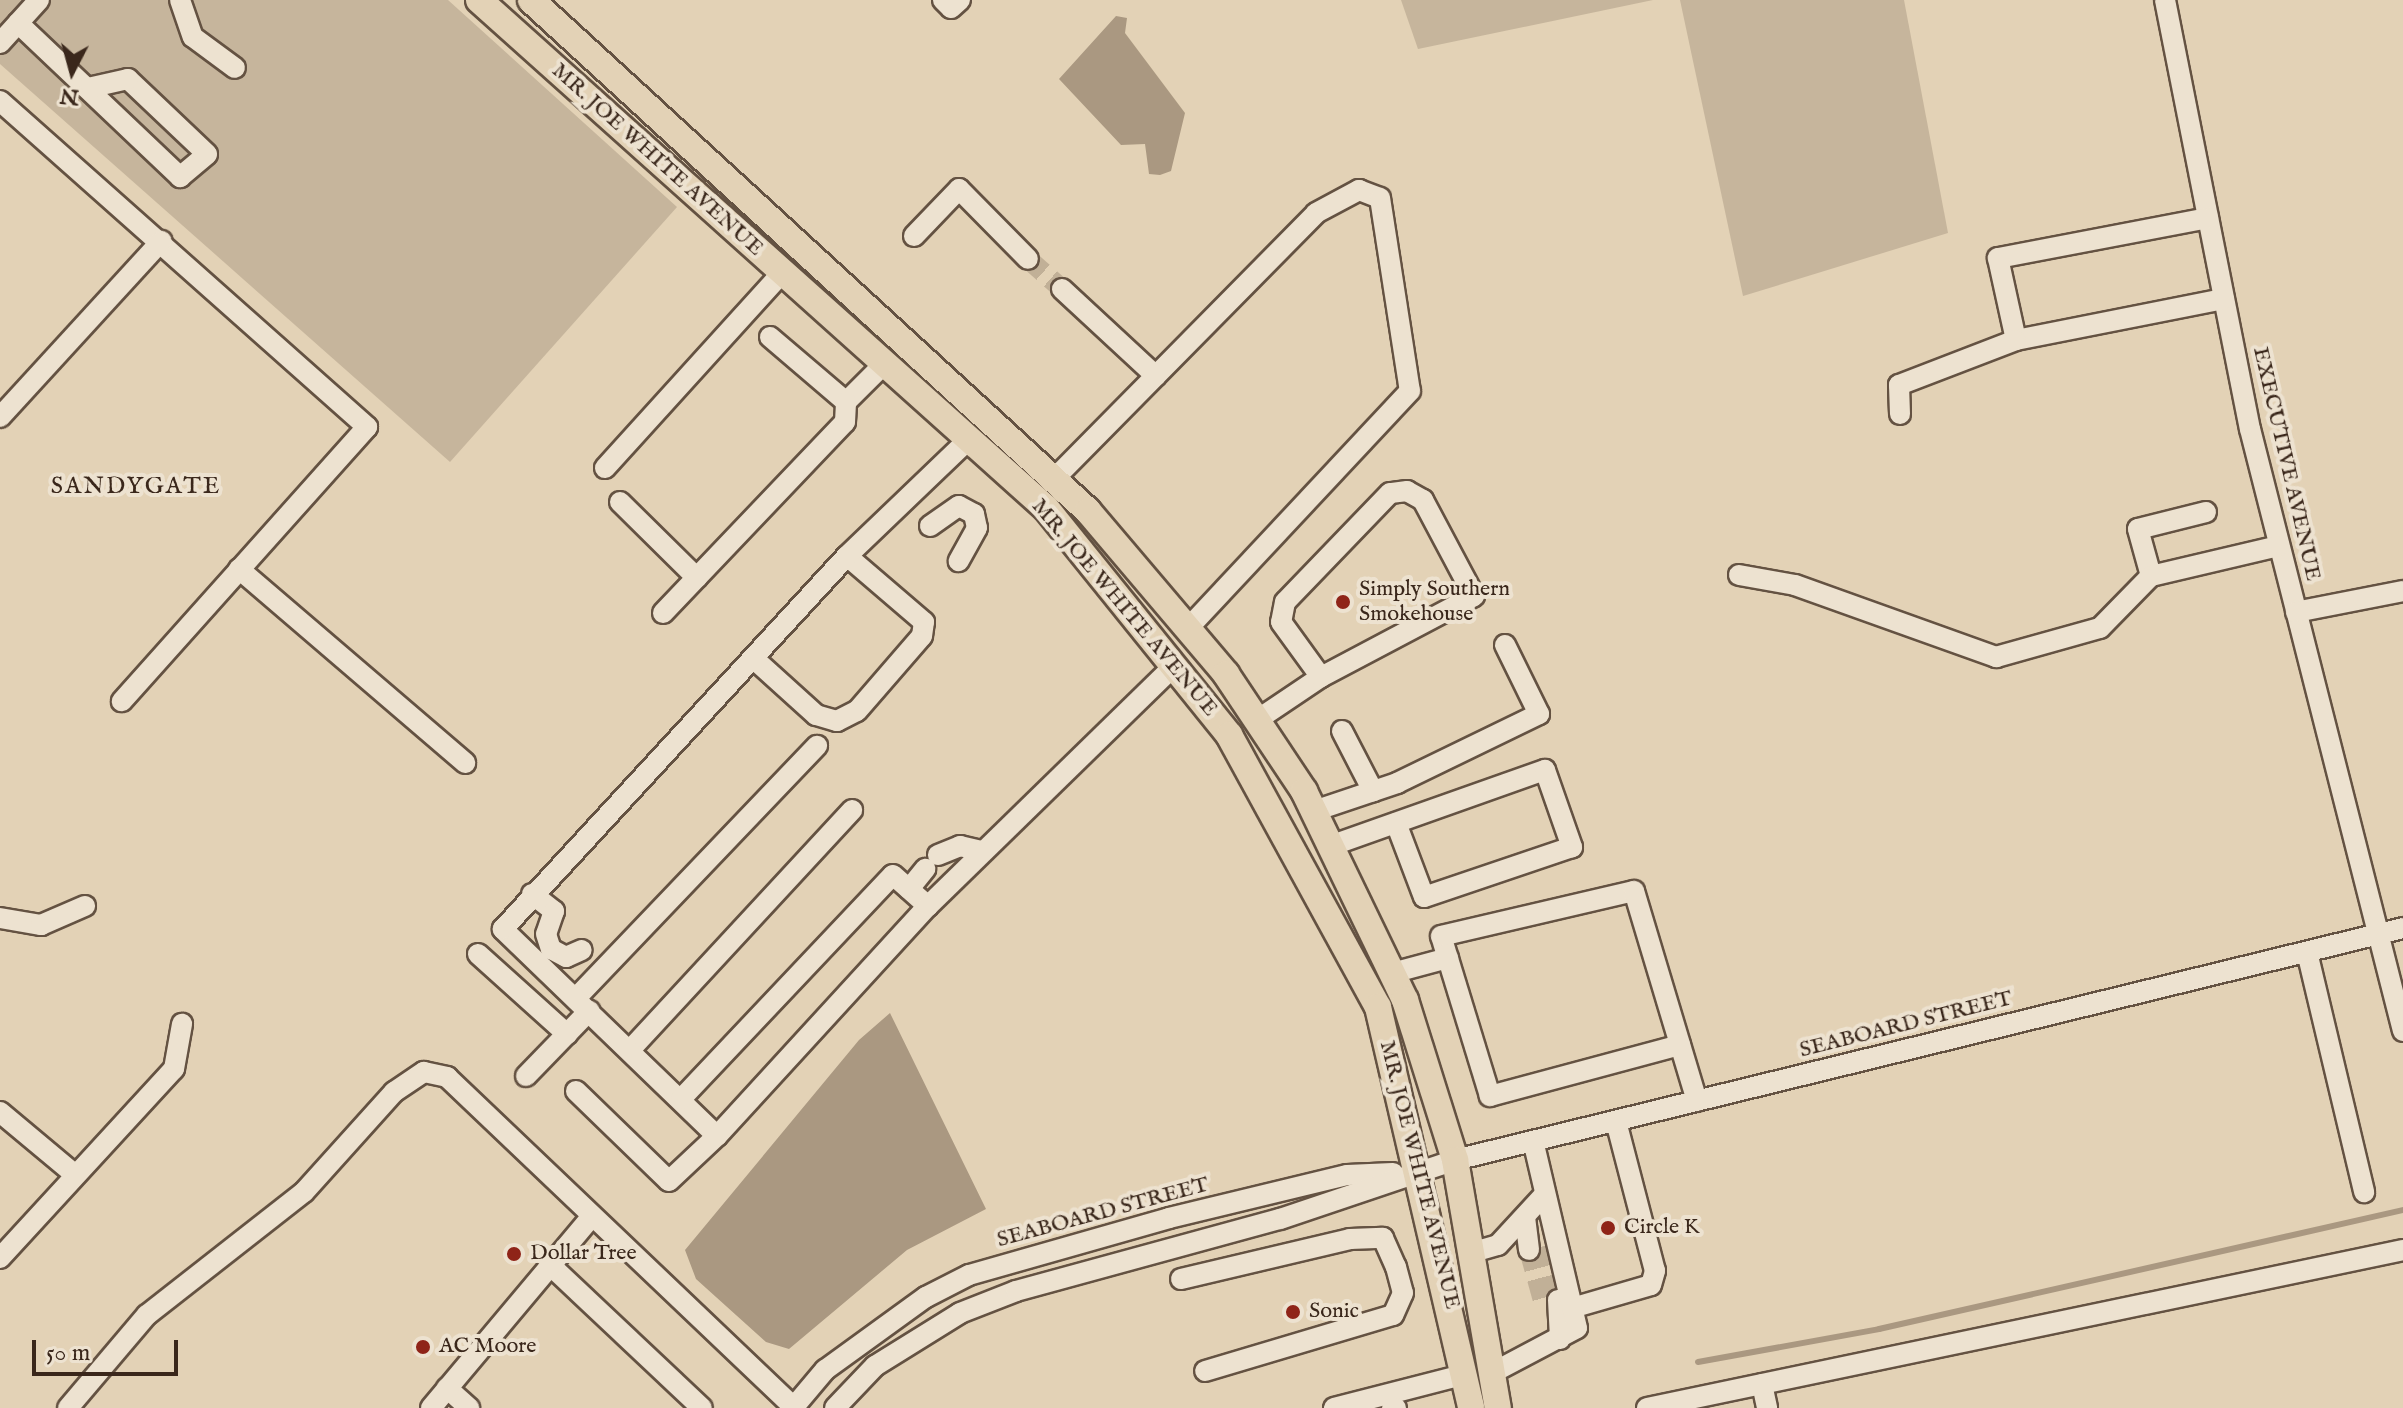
<!DOCTYPE html>
<style>
body{margin:0}
#map{position:relative;width:2403px;height:1408px;overflow:hidden;background:#e3d2b6;font-family:"IM FELL English",serif}
div>[style]{position:absolute}
.green>*{inset:0;background:#c6b59c}
.water>*{inset:0;background:#aa9881}
.stream>*{height:6px;margin:-3px;padding:0 3px;transform-origin:3px;border-radius:3px;background:#aa9881}
.minor-tunnel>*{height:20px;margin-top:-10px;transform-origin:0;background:repeating-linear-gradient(90deg,#c1b097 0 20px,transparent 0 30px)}
.roads{filter:drop-shadow(2px 0 #645242) drop-shadow(-2px 0 #645242) drop-shadow(0 2px #645242) drop-shadow(0 -2px #645242)}
.minor>*{height:20px;margin:-10px;padding:0 10px;transform-origin:10px;border-radius:10px;background:#ede2d0}
.major>*{height:26px;margin:-13px;padding:0 13px;transform-origin:13px;border-radius:13px;background:#e3d2b6}
.dots>*{width:22px;height:22px;translate:-50% -50%;box-sizing:border-box;border:4px solid #ede2d0;border-radius:50%}
span{translate:-50% -50%;white-space:nowrap;text-align:center;line-height:1.15;-webkit-text-stroke:8px #ede2d0;paint-order:stroke}
.street-label{font-size:22px;color:#3a271b}
.poi-label{font-size:22px;color:#3a271b}
.left{translate:0 -50%;text-align:left}
.neighbourhood-label{font-size:24px;color:#3a271b;letter-spacing:2px}
.north{position:absolute;left:32px;top:32px;width:80px;height:80px;-webkit-text-stroke:6px #ede2d0;paint-order:stroke;rotate:186deg;font-size:22px;font-weight:700;line-height:32px;text-align:center;color:#3a271b}
.north::after{content:'';display:block;margin:auto;width:28px;height:36px;background:#3a271b;clip-path:polygon(50% 0,100% 100%,50% 72%,0 100%)}
.scale{position:absolute;left:32px;top:1340px;width:146px;height:36px;box-sizing:border-box;border:4px solid #3a271b;border-top:0;padding-left:10px;font-size:24px;line-height:28px;white-space:nowrap;color:#3a271b;-webkit-text-stroke:6px #ede2d0;paint-order:stroke}
</style>
<div id="map">
<div class="green">
<i style="clip-path:polygon(0 0,448px 0,677px 207px,450px 462px,0 64px)"></i>
<i style="clip-path:polygon(1401px 0,1653px 0,1418px 49px)"></i>
<i style="clip-path:polygon(1680px 0,1904px 0,1948px 233px,1743px 296px)"></i>
</div>
<div class="water">
<i style="clip-path:polygon(1116px 16px,1127px 18px,1125px 33px,1185px 113px,1171px 171px,1160px 175px,1149px 174px,1145px 144px,1121px 145px,1059px 79px)"></i>
<i style="clip-path:polygon(890px 1013px,986px 1209px,907px 1250px,789px 1349px,766px 1342px,696px 1279px,685px 1250px,859px 1040px)"></i>
</div>
<div class="stream">
<i style="left:1698px;top:1362px;width:184px;rotate:-10.3deg"></i>
<i style="left:1879px;top:1329px;width:537px;rotate:-12.79deg"></i>
</div>
<div class="minor-tunnel">
<i style="left:1028px;top:259px;width:45px;rotate:41.4deg"></i>
<i style="left:1544px;top:1246px;width:56px;rotate:75.5deg"></i>
<i style="left:1529px;top:1250px;width:56px;rotate:74.5deg"></i>
</div>
<div class="roads">
<div class="minor">
<i style="left:180px;top:0;width:39px;rotate:71deg"></i>
<i style="left:193px;top:37px;width:52px;rotate:36.4deg"></i>
<i style="left:943px;top:0;width:11px;rotate:45deg"></i>
<i style="left:951px;top:8px;width:12px;rotate:-42deg"></i>
<i style="left:2165px;top:0;width:437px;rotate:78.8deg"></i>
<i style="left:2250px;top:429px;width:621px;rotate:75.74deg"></i>
<i style="left:18px;top:23px;width:224px;rotate:43.5deg"></i>
<i style="left:180px;top:177px;width:35px;rotate:-40deg"></i>
<i style="left:207px;top:154px;width:109px;rotate:-136.5deg"></i>
<i style="left:128px;top:79px;width:41px;rotate:167.3deg"></i>
<i style="left:0;top:43px;width:58px;rotate:-47.8deg"></i>
<i style="left:0;top:101px;width:491px;rotate:41.6deg"></i>
<i style="left:367px;top:427px;width:368px;rotate:131.8deg"></i>
<i style="left:2208px;top:218px;width:214px;rotate:169.2deg"></i>
<i style="left:1998px;top:258px;width:84px;rotate:77.6deg"></i>
<i style="left:2016px;top:340px;width:212px;rotate:-11.2deg"></i>
<i style="left:914px;top:236px;width:65px;rotate:-46.2deg"></i>
<i style="left:959px;top:189px;width:98px;rotate:45.4deg"></i>
<i style="left:1062px;top:289px;width:128px;rotate:42.8deg"></i>
<i style="left:770px;top:337px;width:100px;rotate:40.5deg"></i>
<i style="left:846px;top:402px;width:54px;rotate:-45deg"></i>
<i style="left:1900px;top:414px;width:29px;rotate:-92deg"></i>
<i style="left:1899px;top:385px;width:125px;rotate:-21deg"></i>
<i style="left:0;top:417px;width:239px;rotate:-47.5deg"></i>
<i style="left:605px;top:468px;width:265px;rotate:-47.8deg"></i>
<i style="left:1054px;top:479px;width:373px;rotate:-45.4deg"></i>
<i style="left:1316px;top:213px;width:49px;rotate:-28.1deg"></i>
<i style="left:1359px;top:190px;width:22px;rotate:21deg"></i>
<i style="left:1380px;top:198px;width:195px;rotate:81.2deg"></i>
<i style="left:1410px;top:391px;width:325px;rotate:133.1deg"></i>
<i style="left:620px;top:502px;width:108px;rotate:44.6deg"></i>
<i style="left:2206px;top:512px;width:70px;rotate:166deg"></i>
<i style="left:2138px;top:529px;width:49px;rotate:74.5deg"></i>
<i style="left:2151px;top:576px;width:131px;rotate:-13.2deg"></i>
<i style="left:930px;top:526px;width:35px;rotate:-35deg"></i>
<i style="left:959px;top:506px;width:17px;rotate:28deg"></i>
<i style="left:974px;top:514px;width:14px;rotate:78deg"></i>
<i style="left:977px;top:528px;width:38px;rotate:119deg"></i>
<i style="left:239px;top:569px;width:298px;rotate:40.6deg"></i>
<i style="left:1739px;top:575px;width:57px;rotate:10.1deg"></i>
<i style="left:1795px;top:585px;width:214px;rotate:19.7deg"></i>
<i style="left:1996px;top:657px;width:108px;rotate:-15.6deg"></i>
<i style="left:2100px;top:628px;width:73px;rotate:-45.6deg"></i>
<i style="left:2296px;top:612px;width:109px;rotate:-11.1deg"></i>
<i style="left:663px;top:613px;width:264px;rotate:-46.4deg"></i>
<i style="left:845px;top:422px;width:20px;rotate:-87deg"></i>
<i style="left:753px;top:658px;width:85px;rotate:42.1deg"></i>
<i style="left:816px;top:715px;width:22px;rotate:16deg"></i>
<i style="left:837px;top:721px;width:22px;rotate:-27deg"></i>
<i style="left:857px;top:711px;width:99px;rotate:-49.1deg"></i>
<i style="left:922px;top:636px;width:14px;rotate:-82deg"></i>
<i style="left:924px;top:622px;width:101px;rotate:-139.4deg"></i>
<i style="left:1257px;top:720px;width:77px;rotate:-33.9deg"></i>
<i style="left:1321px;top:677px;width:173px;rotate:-27.9deg"></i>
<i style="left:1474px;top:596px;width:109px;rotate:-118deg"></i>
<i style="left:1423px;top:500px;width:18px;rotate:-151deg"></i>
<i style="left:1407px;top:491px;width:17px;rotate:173deg"></i>
<i style="left:1390px;top:493px;width:151px;rotate:133.9deg"></i>
<i style="left:1285px;top:602px;width:20px;rotate:101deg"></i>
<i style="left:1281px;top:622px;width:68px;rotate:54deg"></i>
<i style="left:1342px;top:731px;width:68px;rotate:62.7deg"></i>
<i style="left:1314px;top:811px;width:88px;rotate:-18.6deg"></i>
<i style="left:1397px;top:783px;width:158px;rotate:-25.9deg"></i>
<i style="left:1539px;top:714px;width:77px;rotate:-116.2deg"></i>
<i style="left:1330px;top:846px;width:228px;rotate:-19.5deg"></i>
<i style="left:1545px;top:770px;width:82px;rotate:70.7deg"></i>
<i style="left:1572px;top:847px;width:156px;rotate:161.3deg"></i>
<i style="left:1424px;top:897px;width:79px;rotate:-110.7deg"></i>
<i style="left:938px;top:855px;width:24px;rotate:-22deg"></i>
<i style="left:960px;top:846px;width:23px;rotate:13deg"></i>
<i style="left:909px;top:889px;width:26px;rotate:-51deg"></i>
<i style="left:532px;top:894px;width:28px;rotate:38deg"></i>
<i style="left:554px;top:911px;width:24px;rotate:109deg"></i>
<i style="left:546px;top:934px;width:16px;rotate:72deg"></i>
<i style="left:551px;top:949px;width:17px;rotate:28deg"></i>
<i style="left:566px;top:957px;width:17px;rotate:-24deg"></i>
<i style="left:0;top:918px;width:42px;rotate:9.7deg"></i>
<i style="left:41px;top:925px;width:48px;rotate:-23.4deg"></i>
<i style="left:2307px;top:952px;width:247px;rotate:76.6deg"></i>
<i style="left:478px;top:954px;width:120px;rotate:42deg"></i>
<i style="left:1392px;top:973px;width:58px;rotate:-15deg"></i>
<i style="left:576px;top:998px;width:349px;rotate:-46.3deg"></i>
<i style="left:1680px;top:1045px;width:197px;rotate:165deg"></i>
<i style="left:1490px;top:1096px;width:167px;rotate:-107deg"></i>
<i style="left:1441px;top:936px;width:198px;rotate:-13.1deg"></i>
<i style="left:1634px;top:891px;width:219px;rotate:73.3deg"></i>
<i style="left:630px;top:1050px;width:327px;rotate:-47.2deg"></i>
<i style="left:526px;top:1076px;width:91px;rotate:-45.9deg"></i>
<i style="left:576px;top:1091px;width:129px;rotate:44.1deg"></i>
<i style="left:669px;top:1181px;width:66px;rotate:-43.2deg"></i>
<i style="left:717px;top:1136px;width:298px;rotate:-136deg"></i>
<i style="left:503px;top:929px;width:507px;rotate:-47.32deg"></i>
<i style="left:847px;top:556px;width:169px;rotate:-43.8deg"></i>
<i style="left:681px;top:1099px;width:308px;rotate:-46.6deg"></i>
<i style="left:893px;top:875px;width:47px;rotate:41.5deg"></i>
<i style="left:0;top:1112px;width:95px;rotate:39.9deg"></i>
<i style="left:717px;top:1136px;width:312px;rotate:-47.5deg"></i>
<i style="left:928px;top:906px;width:344px;rotate:-44.3deg"></i>
<i style="left:1525px;top:1217px;width:33px;rotate:83deg"></i>
<i style="left:1470px;top:1253px;width:29px;rotate:-16deg"></i>
<i style="left:1498px;top:1245px;width:69px;rotate:-47.3deg"></i>
<i style="left:0;top:1258px;width:257px;rotate:-47.4deg"></i>
<i style="left:174px;top:1069px;width:46px;rotate:-79.9deg"></i>
<i style="left:549px;top:1264px;width:210px;rotate:43.3deg"></i>
<i style="left:1181px;top:1279px;width:174px;rotate:-13.3deg"></i>
<i style="left:1350px;top:1239px;width:33px;rotate:-2deg"></i>
<i style="left:1383px;top:1238px;width:32px;rotate:66deg"></i>
<i style="left:1396px;top:1267px;width:27px;rotate:75deg"></i>
<i style="left:1403px;top:1293px;width:24px;rotate:114deg"></i>
<i style="left:1393px;top:1315px;width:196px;rotate:163.4deg"></i>
<i style="left:1558px;top:1300px;width:39px;rotate:87deg"></i>
<i style="left:1572px;top:1308px;width:82px;rotate:-16.2deg"></i>
<i style="left:1651px;top:1285px;width:15px;rotate:-74deg"></i>
<i style="left:1655px;top:1271px;width:155px;rotate:-104.6deg"></i>
<i style="left:1492px;top:1373px;width:96px;rotate:-27.9deg"></i>
<i style="left:1577px;top:1328px;width:192px;rotate:-103.2deg"></i>
<i style="left:1762px;top:1384px;width:25px;rotate:78deg"></i>
<i style="left:447px;top:1388px;width:30px;rotate:42deg"></i>
<i style="left:68px;top:1408px;width:122px;rotate:-49.7deg"></i>
<i style="left:147px;top:1315px;width:199px;rotate:-38.1deg"></i>
<i style="left:304px;top:1192px;width:135px;rotate:-48deg"></i>
<i style="left:394px;top:1092px;width:36px;rotate:-34deg"></i>
<i style="left:424px;top:1072px;width:24px;rotate:12deg"></i>
<i style="left:447px;top:1077px;width:480px;rotate:43.6deg"></i>
<i style="left:431px;top:1408px;width:249px;rotate:-50deg"></i>
<i style="left:793px;top:1408px;width:50px;rotate:-49.9deg"></i>
<i style="left:825px;top:1370px;width:125px;rotate:-35.9deg"></i>
<i style="left:926px;top:1297px;width:48px;rotate:-27.1deg"></i>
<i style="left:969px;top:1275px;width:208px;rotate:-15.9deg"></i>
<i style="left:1169px;top:1218px;width:183px;rotate:-13.6deg"></i>
<i style="left:1347px;top:1175px;width:46px;rotate:-2.5deg"></i>
<i style="left:835px;top:1408px;width:58px;rotate:-46.4deg"></i>
<i style="left:875px;top:1366px;width:100px;rotate:-31.9deg"></i>
<i style="left:960px;top:1313px;width:60px;rotate:-21.4deg"></i>
<i style="left:1016px;top:1291px;width:274px;rotate:-15.3deg"></i>
<i style="left:1280px;top:1219px;width:185px;rotate:-18.6deg"></i>
<i style="left:1455px;top:1160px;width:976px;rotate:-13.75deg"></i>
<i style="left:1334px;top:1408px;width:136px;rotate:-14.4deg"></i>
<i style="left:1392px;top:1408px;width:4px"></i>
<i style="left:1647px;top:1408px;width:772px;rotate:-11.8deg"></i>
</div>
<div class="major">
<i style="left:479px;top:0;width:761px;rotate:41.86deg"></i>
<i style="left:1046px;top:508px;width:292px;rotate:51.1deg"></i>
<i style="left:1229px;top:735px;width:310px;rotate:61.3deg"></i>
<i style="left:1378px;top:1007px;width:412px;rotate:76.9deg"></i>
<i style="left:531px;top:0;width:756px;rotate:42.53deg"></i>
<i style="left:1088px;top:511px;width:214px;rotate:49.7deg"></i>
<i style="left:1226px;top:674px;width:141px;rotate:56.3deg"></i>
<i style="left:1304px;top:791px;width:232px;rotate:64.2deg"></i>
<i style="left:1405px;top:1000px;width:168px;rotate:72.6deg"></i>
<i style="left:1455px;top:1160px;width:252px;rotate:80.2deg"></i>
</div>
</div>
<div class="dots">
<i style="left:1343px;top:602px;background:#8f2418"></i>
<i style="left:1608px;top:1228px;background:#8f2418"></i>
<i style="left:514px;top:1254px;background:#8f2418"></i>
<i style="left:1293px;top:1312px;background:#8f2418"></i>
<i style="left:423px;top:1347px;background:#8f2418"></i>
</div>
<div class="street-label">
<span style="left:657px;top:160px;rotate:42deg">MR. JOE WHITE AVENUE</span>
<span style="left:2286px;top:464px;rotate:77deg">EXECUTIVE AVENUE</span>
<span style="left:1124px;top:608px;rotate:50deg">MR. JOE WHITE AVENUE</span>
<span style="left:1906px;top:1025px;rotate:-14deg">SEABOARD STREET</span>
<span style="left:1419px;top:1175px;rotate:76deg">MR. JOE WHITE AVENUE</span>
<span style="left:1103px;top:1213px;rotate:-15deg">SEABOARD STREET</span>
</div>
<div class="poi-label">
<span class="left" style="left:1359px;top:602px">Simply Southern<br>Smokehouse</span>
<span class="left" style="left:1624px;top:1228px">Circle K</span>
<span class="left" style="left:530px;top:1254px">Dollar Tree</span>
<span class="left" style="left:1309px;top:1312px">Sonic</span>
<span class="left" style="left:439px;top:1347px">AC Moore</span>
</div>
<div class="neighbourhood-label">
<span style="left:136px;top:487px">SANDYGATE</span>
</div>
<div class="north">N</div>
<div class="scale">50 m</div>
</div>
